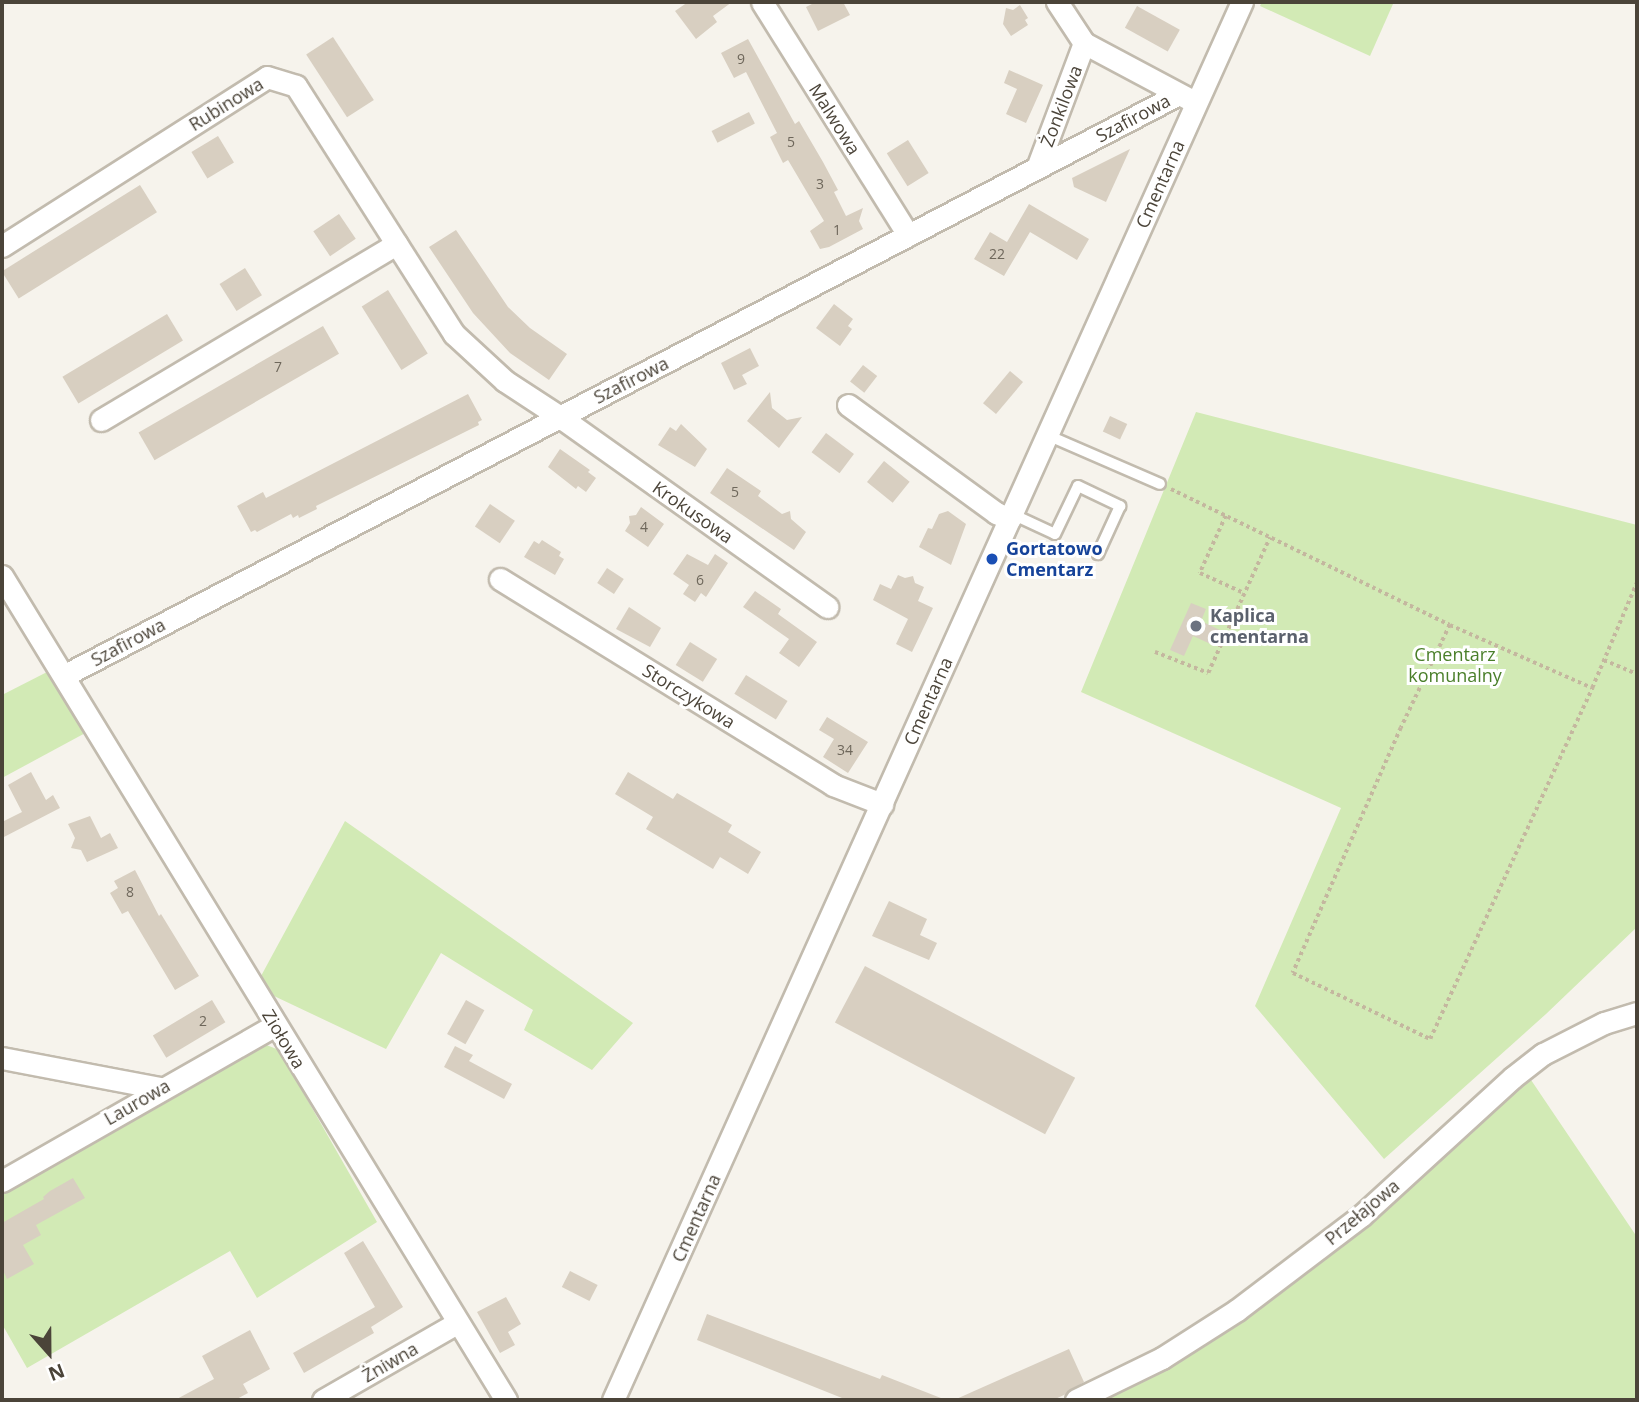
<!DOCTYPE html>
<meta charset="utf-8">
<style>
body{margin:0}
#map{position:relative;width:1639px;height:1402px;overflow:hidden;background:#f6f3ec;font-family:"Open Sans",sans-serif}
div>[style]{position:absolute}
.green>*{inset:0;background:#d2eab5}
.building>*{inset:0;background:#d8cfc1;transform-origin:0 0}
.path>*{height:3.5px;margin-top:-1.75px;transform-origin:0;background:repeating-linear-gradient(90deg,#c4b79f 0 3.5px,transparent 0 7px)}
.roads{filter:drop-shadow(2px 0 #c2bbae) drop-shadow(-2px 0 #c2bbae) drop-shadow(0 2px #c2bbae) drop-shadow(0 -2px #c2bbae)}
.lane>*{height:10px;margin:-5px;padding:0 5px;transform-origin:5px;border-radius:5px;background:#fff}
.street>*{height:21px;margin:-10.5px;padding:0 10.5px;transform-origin:10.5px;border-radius:10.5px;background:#fff}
.dots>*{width:19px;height:19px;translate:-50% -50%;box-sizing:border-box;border:4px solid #fff;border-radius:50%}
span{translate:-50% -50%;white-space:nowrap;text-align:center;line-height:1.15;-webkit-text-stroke:6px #fff;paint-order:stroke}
.number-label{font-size:14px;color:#6e675b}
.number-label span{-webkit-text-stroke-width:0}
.street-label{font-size:18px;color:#4b4439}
.transit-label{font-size:18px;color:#164399;font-weight:700}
.left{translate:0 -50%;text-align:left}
.worship-label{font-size:18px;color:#5b616d;font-weight:700}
.park-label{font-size:18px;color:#4a7f2a}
.frame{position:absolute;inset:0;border:4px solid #4b4439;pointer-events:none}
.north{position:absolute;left:14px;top:1318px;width:70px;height:70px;-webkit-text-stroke:5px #fff;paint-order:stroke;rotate:159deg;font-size:19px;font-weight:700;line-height:28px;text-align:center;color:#4b4439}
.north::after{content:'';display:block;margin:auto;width:24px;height:32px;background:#4b4439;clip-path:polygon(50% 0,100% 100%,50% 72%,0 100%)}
</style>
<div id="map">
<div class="green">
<i style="clip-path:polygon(1262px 2px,1388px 2px,1393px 4px,1370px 56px,1260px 6px)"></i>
<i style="clip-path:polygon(1196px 412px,1637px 525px,1637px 927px,1546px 1014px,1384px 1159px,1255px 1006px,1341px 808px,1081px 692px)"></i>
<i style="clip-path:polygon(49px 671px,89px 731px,2px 778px,2px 695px)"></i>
<i style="clip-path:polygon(345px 821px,633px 1023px,592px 1070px,524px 1030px,533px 1010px,441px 953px,386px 1049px,274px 996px,261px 976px)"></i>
<i style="clip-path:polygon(264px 1044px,279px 1050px,377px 1222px,257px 1298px,230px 1251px,27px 1368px,2px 1324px,2px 1188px,245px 1049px)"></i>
<i style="clip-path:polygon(1527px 1074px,1637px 1237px,1637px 1400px,1096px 1400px,1185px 1356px,1282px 1289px,1394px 1200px)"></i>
</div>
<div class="building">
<i style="clip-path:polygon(688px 2px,732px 2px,713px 16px,717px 22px,696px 39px,675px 11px)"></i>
<i style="clip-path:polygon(816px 2px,843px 2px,850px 15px,818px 31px,806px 7px)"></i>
<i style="clip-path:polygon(1020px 5px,1028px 18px,1025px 20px,1028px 25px,1011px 36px,1003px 24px,1006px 8px,1013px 10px)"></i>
<i style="left:1137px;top:6px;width:49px;height:25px;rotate:29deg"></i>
<i style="left:333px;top:37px;width:75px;height:32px;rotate:57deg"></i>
<i style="clip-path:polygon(748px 39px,795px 124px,799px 121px,823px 162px,838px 190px,834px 192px,846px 216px,863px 208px,859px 221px,863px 229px,829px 247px,820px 249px,810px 231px,824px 221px,788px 160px,783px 163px,770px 137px,777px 133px,746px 72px,734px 78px,721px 53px)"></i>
<i style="clip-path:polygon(1009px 70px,1043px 85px,1026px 123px,1006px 114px,1017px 89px,1004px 83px)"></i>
<i style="left:749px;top:112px;width:13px;height:42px;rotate:63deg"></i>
<i style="left:218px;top:136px;width:31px;height:31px;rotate:59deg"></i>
<i style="left:908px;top:140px;width:39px;height:25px;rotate:58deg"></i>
<i style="clip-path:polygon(1130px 149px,1106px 202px,1074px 187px,1072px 178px)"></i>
<i style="left:140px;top:185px;width:32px;height:163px;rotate:58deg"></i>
<i style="clip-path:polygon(1029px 204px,1089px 239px,1077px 260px,1030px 232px,1004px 276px,974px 259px,990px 232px,1007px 242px)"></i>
<i style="left:339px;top:214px;width:30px;height:31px;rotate:56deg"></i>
<i style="clip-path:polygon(456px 230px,508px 307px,530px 328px,567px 354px,549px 380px,510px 353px,473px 313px,429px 247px)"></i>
<i style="left:245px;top:268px;width:32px;height:30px;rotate:58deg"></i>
<i style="left:388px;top:290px;width:75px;height:31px;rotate:58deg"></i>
<i style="clip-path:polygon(834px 304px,853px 319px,848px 326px,852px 329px,840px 346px,816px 328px)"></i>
<i style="left:167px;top:314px;width:31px;height:122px;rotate:59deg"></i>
<i style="left:323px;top:326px;width:32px;height:213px;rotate:60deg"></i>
<i style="clip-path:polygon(750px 348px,759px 366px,742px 375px,747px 384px,734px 390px,721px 363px)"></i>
<i style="left:863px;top:365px;width:18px;height:21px;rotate:38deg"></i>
<i style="left:1010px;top:371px;width:17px;height:42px;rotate:40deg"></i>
<i style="clip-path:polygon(770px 392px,772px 408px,787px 420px,802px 417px,779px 448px,747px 421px)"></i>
<i style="clip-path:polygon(468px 394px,482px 420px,478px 422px,479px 425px,316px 506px,317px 509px,299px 518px,298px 515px,293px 518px,291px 514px,257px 532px,255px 530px,251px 532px,237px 506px,263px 492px,266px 498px)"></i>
<i style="left:1110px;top:416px;width:19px;height:17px;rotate:25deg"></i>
<i style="clip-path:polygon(681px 424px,707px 449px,695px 467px,658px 445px,670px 427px,676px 431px)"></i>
<i style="left:826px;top:433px;width:35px;height:24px;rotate:37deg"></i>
<i style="clip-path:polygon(560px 449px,590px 470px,588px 472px,596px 478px,586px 492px,578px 486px,576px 489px,548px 467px)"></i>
<i style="left:884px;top:461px;width:33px;height:27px;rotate:39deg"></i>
<i style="clip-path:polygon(727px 468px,761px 491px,758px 496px,782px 514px,790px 511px,791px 519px,806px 532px,794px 550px,710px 493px)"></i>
<i style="left:490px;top:504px;width:30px;height:27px;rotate:34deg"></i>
<i style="clip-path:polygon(641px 507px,664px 524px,648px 547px,625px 531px,630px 523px,629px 516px,636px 515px)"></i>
<i style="clip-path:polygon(948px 511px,966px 524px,951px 565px,919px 547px,928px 528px,932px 529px,939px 514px)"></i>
<i style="clip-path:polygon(542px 540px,561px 552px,559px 556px,564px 559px,555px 575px,524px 557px,534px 541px,539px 544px)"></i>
<i style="clip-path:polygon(687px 554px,708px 565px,715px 554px,728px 563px,706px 597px,701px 593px,695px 602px,683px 594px,689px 585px,673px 574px)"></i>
<i style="left:607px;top:568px;width:20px;height:18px;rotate:33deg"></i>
<i style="clip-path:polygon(898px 575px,905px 578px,913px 576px,915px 583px,924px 587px,918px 601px,933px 608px,912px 652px,896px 644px,908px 619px,873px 600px,880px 584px,891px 589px)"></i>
<i style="clip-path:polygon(755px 591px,781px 609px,778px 614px,817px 642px,799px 667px,779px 653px,789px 639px,743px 607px)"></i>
<i style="clip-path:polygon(1191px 603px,1206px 609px,1201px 621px,1222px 631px,1215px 646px,1193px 636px,1184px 656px,1170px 650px)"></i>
<i style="clip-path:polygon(629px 607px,661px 628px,650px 647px,616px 629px)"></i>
<i style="left:690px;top:642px;width:32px;height:27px;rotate:32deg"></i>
<i style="left:746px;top:675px;width:49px;height:22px;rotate:32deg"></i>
<i style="clip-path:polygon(827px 717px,868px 742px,848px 773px,823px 757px,834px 739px,819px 730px)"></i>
<i style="clip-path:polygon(31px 772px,46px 800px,53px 795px,60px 808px,2px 838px,2px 822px,22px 812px,8px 785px)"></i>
<i style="clip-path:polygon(628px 772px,673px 799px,677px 793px,732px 825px,728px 832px,761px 852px,748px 874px,720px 857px,713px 869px,646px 829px,653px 817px,615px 794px)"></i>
<i style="clip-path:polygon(90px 816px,101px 838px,110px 833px,118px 848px,87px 862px,81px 850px,71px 848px,75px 838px,68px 824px)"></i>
<i style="clip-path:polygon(135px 870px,159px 916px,161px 914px,199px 976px,175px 990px,128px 911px,122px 914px,110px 893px,118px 888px,114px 881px)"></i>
<i style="clip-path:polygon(889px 901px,927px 919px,920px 935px,937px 943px,929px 960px,872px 936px)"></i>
<i style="left:865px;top:966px;width:238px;height:64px;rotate:28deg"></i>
<i style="left:212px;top:1000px;width:26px;height:69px;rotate:59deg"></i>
<i style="left:466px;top:1000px;width:21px;height:39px;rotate:29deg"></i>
<i style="clip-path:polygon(455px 1046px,473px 1055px,469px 1061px,512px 1084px,504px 1099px,444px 1067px)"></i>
<i style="clip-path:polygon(73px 1178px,85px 1198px,36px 1225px,41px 1235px,23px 1245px,34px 1264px,7px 1279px,2px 1268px,2px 1223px,44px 1199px,43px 1197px,50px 1191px)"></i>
<i style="clip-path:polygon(363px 1241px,403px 1307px,371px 1327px,374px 1333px,304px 1373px,293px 1353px,375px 1307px,344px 1253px)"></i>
<i style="left:570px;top:1271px;width:31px;height:18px;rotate:27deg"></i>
<i style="clip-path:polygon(506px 1297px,521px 1324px,508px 1332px,515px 1345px,500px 1353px,477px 1312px)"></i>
<i style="clip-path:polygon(707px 1314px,880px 1379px,882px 1375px,946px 1400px,847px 1400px,697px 1340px)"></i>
<i style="clip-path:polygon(250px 1330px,270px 1369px,243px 1384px,248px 1393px,235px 1400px,175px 1400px,214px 1379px,202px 1356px)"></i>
<i style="clip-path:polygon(1069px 1349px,1084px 1382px,1064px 1395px,1053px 1400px,954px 1400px)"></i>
</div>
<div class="path">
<i style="left:1171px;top:489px;width:310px;rotate:26deg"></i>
<i style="left:1450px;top:625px;width:155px;rotate:23.9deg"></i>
<i style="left:1226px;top:516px;width:63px;rotate:114.5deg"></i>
<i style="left:1200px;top:573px;width:48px;rotate:24.4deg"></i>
<i style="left:1450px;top:625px;width:114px;rotate:115.4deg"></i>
<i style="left:1401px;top:728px;width:268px;rotate:113.8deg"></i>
<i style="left:1293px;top:973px;width:152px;rotate:25.7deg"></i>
<i style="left:1430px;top:1039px;width:387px;rotate:-65.2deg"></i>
<i style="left:1592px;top:688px;width:115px;rotate:-67deg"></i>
<i style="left:1155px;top:652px;width:57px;rotate:21.6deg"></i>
<i style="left:1208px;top:673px;width:149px;rotate:-65.5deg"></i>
<i style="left:1604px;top:660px;width:36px;rotate:23deg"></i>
</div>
<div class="roads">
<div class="lane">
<i style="left:1047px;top:435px;width:123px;rotate:23.4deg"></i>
<i style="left:1012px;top:514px;width:47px;rotate:24.9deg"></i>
<i style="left:1055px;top:534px;width:53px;rotate:-64.4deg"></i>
<i style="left:1078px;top:486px;width:47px;rotate:25.5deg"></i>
<i style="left:1120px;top:506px;width:53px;rotate:114.6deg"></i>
</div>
<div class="street">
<i style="left:762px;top:2px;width:275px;rotate:57.9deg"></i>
<i style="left:1084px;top:43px;width:117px;rotate:28.1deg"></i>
<i style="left:1037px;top:168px;width:134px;rotate:-69.4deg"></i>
<i style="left:1084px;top:43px;width:49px;rotate:-123.4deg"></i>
<i style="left:2px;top:246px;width:314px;rotate:-32.5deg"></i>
<i style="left:267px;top:77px;width:30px;rotate:17deg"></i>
<i style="left:296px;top:86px;width:294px;rotate:57.5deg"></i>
<i style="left:454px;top:334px;width:69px;rotate:42.7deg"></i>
<i style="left:505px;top:381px;width:66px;rotate:33.2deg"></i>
<i style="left:560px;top:417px;width:328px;rotate:35.4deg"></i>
<i style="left:848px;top:405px;width:183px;rotate:36.1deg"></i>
<i style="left:996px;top:513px;width:15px;rotate:23deg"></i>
<i style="left:101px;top:420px;width:344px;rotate:-30.8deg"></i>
<i style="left:2px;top:576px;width:966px;rotate:58.55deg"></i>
<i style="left:500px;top:579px;width:392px;rotate:31.7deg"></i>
<i style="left:833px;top:785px;width:53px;rotate:21.2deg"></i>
<i style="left:65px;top:675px;width:1254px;rotate:-27.55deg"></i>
<i style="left:2px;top:1058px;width:161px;rotate:10.8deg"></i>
<i style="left:2px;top:1181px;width:314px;rotate:-29.7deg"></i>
<i style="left:323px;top:1400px;width:155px;rotate:-29.9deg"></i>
<i style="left:613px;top:1400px;width:1533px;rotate:-65.78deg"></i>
<i style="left:1076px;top:1400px;width:96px;rotate:-26deg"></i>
<i style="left:1162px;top:1358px;width:89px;rotate:-32.6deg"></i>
<i style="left:1237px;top:1310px;width:156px;rotate:-37.2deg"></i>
<i style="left:1361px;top:1216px;width:205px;rotate:-42.4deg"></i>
<i style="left:1512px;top:1078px;width:39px;rotate:-38deg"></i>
<i style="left:1543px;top:1054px;width:68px;rotate:-26.9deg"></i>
<i style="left:1604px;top:1023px;width:34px;rotate:-17deg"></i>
</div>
</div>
<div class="dots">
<i style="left:992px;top:559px;background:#1a4fb4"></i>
<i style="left:1196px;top:626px;background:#6b7280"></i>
</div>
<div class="number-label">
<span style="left:741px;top:59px">9</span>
<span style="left:791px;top:142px">5</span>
<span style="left:820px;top:184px">3</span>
<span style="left:837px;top:230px">1</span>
<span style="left:997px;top:254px">22</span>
<span style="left:278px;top:367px">7</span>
<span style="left:735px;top:492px">5</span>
<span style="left:644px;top:527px">4</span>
<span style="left:700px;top:580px">6</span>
<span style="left:845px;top:750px">34</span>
<span style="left:130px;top:892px">8</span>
<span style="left:203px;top:1021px">2</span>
</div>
<div class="street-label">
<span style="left:226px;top:104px;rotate:-32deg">Rubinowa</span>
<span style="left:1061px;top:106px;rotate:-69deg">Żonkilowa</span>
<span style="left:1133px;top:118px;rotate:-28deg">Szafirowa</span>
<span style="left:835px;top:119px;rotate:58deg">Malwowa</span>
<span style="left:1160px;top:184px;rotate:-66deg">Cmentarna</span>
<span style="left:631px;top:380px;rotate:-27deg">Szafirowa</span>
<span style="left:693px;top:512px;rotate:35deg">Krokusowa</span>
<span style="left:128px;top:642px;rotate:-28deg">Szafirowa</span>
<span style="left:689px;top:696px;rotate:32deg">Storczykowa</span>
<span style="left:928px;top:701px;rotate:-66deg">Cmentarna</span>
<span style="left:284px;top:1039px;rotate:59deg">Ziołowa</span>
<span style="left:137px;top:1102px;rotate:-30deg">Laurowa</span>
<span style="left:1362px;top:1212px;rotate:-40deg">Przełajowa</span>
<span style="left:696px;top:1218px;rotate:-66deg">Cmentarna</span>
<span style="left:390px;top:1362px;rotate:-30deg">Żniwna</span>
</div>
<div class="transit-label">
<span class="left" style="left:1006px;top:559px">Gortatowo<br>Cmentarz</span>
</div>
<div class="worship-label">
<span class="left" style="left:1210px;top:626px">Kaplica<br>cmentarna</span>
</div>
<div class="park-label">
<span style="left:1455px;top:665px">Cmentarz<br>komunalny</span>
</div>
<div class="frame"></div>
<div class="north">N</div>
</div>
